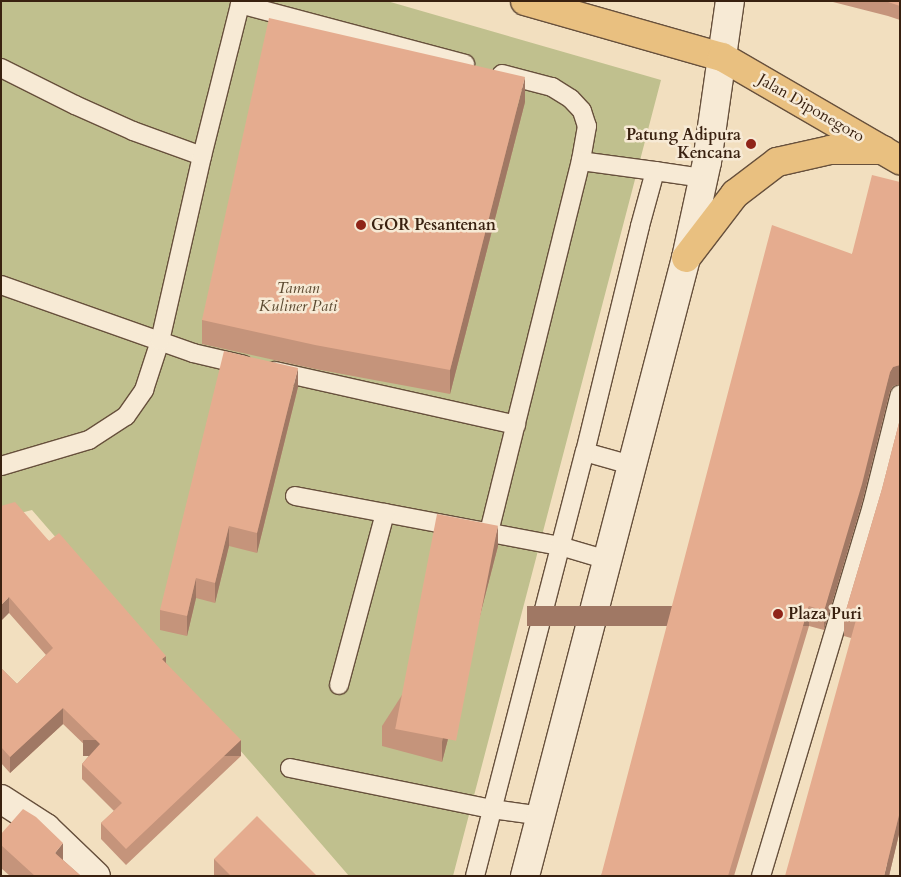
<!DOCTYPE html>
<style>
body{margin:0}
#map{position:relative;width:901px;height:877px;overflow:hidden;background:#f2dfbf;font-family:Cardo,serif}
div>[style]{position:absolute}
.green>*{inset:0;background:#c0c08e}
.roads{filter:drop-shadow(1px 0 #67503c) drop-shadow(-1px 0 #67503c) drop-shadow(0 1px #67503c) drop-shadow(0 -1px #67503c)}
.service>*{height:18px;margin:-9px;padding:0 9px;transform-origin:9px;border-radius:9px;background:#f7ead5}
.minor>*{height:28px;margin:-14px;padding:0 14px;transform-origin:14px;border-radius:14px;background:#f7ead5}
.secondary>*{height:28px;margin:-14px;padding:0 14px;transform-origin:14px;border-radius:14px;background:#f7ead5}
.primary>*{height:28px;margin:-14px;padding:0 14px;transform-origin:14px;border-radius:14px;background:#e9c080}
.wall>*{inset:0;background:#c5947b}
.shaded-wall>*{inset:0;background:#a07864;transform-origin:0 0}
.building>*{inset:0;background:#e5ac8f;transform-origin:0 0}
.dots>*{width:14px;height:14px;translate:-50% -50%;box-sizing:border-box;border:2px solid #f7ead5;border-radius:50%}
span{translate:-50% -50%;white-space:nowrap;text-align:center;line-height:1.15;-webkit-text-stroke:5px #f7ead5;paint-order:stroke}
.street-label{font-size:16px;color:#392110}
.poi-label{font-size:16px;color:#392110;font-weight:700}
.right{translate:-100% -50%;text-align:right}
.left{translate:0 -50%;text-align:left}
.park-label{font-size:16px;color:#5b4930;font-style:italic}
.frame{position:absolute;inset:0;border:2px solid #392110;pointer-events:none}
</style>
<div id="map">
<div class="green">
<i style="clip-path:polygon(1px 1px,387px 1px,661px 80px,453px 876px,349px 876px,32px 510px,1px 518px)"></i>
</div>
<div class="roads">
<div class="service">
<i style="left:240px;top:4px;width:233px;rotate:14.9deg"></i>
<i style="left:1px;top:68px;width:83px;rotate:26.6deg"></i>
<i style="left:75px;top:105px;width:64px;rotate:24.1deg"></i>
<i style="left:133px;top:131px;width:73px;rotate:19.9deg"></i>
<i style="left:502px;top:74px;width:52px;rotate:14.6deg"></i>
<i style="left:552px;top:87px;width:22px;rotate:32deg"></i>
<i style="left:571px;top:99px;width:16px;rotate:47deg"></i>
<i style="left:582px;top:111px;width:16px;rotate:72deg"></i>
<i style="left:587px;top:126px;width:36px;rotate:100deg"></i>
<i style="left:1px;top:285px;width:204px;rotate:19.5deg"></i>
<i style="left:193px;top:353px;width:52px;rotate:13.2deg"></i>
<i style="left:275px;top:371px;width:247px;rotate:12.6deg"></i>
<i style="left:585px;top:452px;width:48px;rotate:15.8deg"></i>
<i style="left:1px;top:466px;width:92px;rotate:-16.5deg"></i>
<i style="left:89px;top:440px;width:44px;rotate:-33deg"></i>
<i style="left:126px;top:416px;width:32px;rotate:-55deg"></i>
<i style="left:144px;top:390px;width:52px;rotate:-71.9deg"></i>
<i style="left:160px;top:341px;width:190px;rotate:-77.2deg"></i>
<i style="left:202px;top:156px;width:160px;rotate:-75.9deg"></i>
<i style="left:295px;top:496px;width:270px;rotate:10.7deg"></i>
<i style="left:560px;top:546px;width:49px;rotate:16.6deg"></i>
<i style="left:489px;top:532px;width:382px;rotate:-76.1deg"></i>
<i style="left:581px;top:161px;width:75px;rotate:7.7deg"></i>
<i style="left:339px;top:685px;width:178px;rotate:-75deg"></i>
<i style="left:290px;top:768px;width:206px;rotate:11.5deg"></i>
<i style="left:492px;top:809px;width:50px;rotate:8deg"></i>
<i style="left:475px;top:876px;width:438px;rotate:-75.5deg"></i>
<i style="left:585px;top:452px;width:233px;rotate:-76.3deg"></i>
<i style="left:640px;top:226px;width:57px;rotate:-74.7deg"></i>
<i style="left:655px;top:171px;width:49px;rotate:8.3deg"></i>
<i style="left:761px;top:876px;width:386px;rotate:-73.3deg"></i>
<i style="left:872px;top:506px;width:115px;rotate:-76deg"></i>
</div>
<div class="minor">
<i style="left:1px;top:799px;width:54px;rotate:32.8deg"></i>
<i style="left:46px;top:828px;width:69px;rotate:43.8deg"></i>
</div>
<div class="secondary">
<i style="left:525px;top:876px;width:639px;rotate:-75.4deg"></i>
<i style="left:686px;top:258px;width:98px;rotate:-77.7deg"></i>
<i style="left:707px;top:162px;width:163px;rotate:-81.9deg"></i>
</div>
<div class="primary">
<i style="left:525px;top:1px;width:205px;rotate:15.9deg"></i>
<i style="left:722px;top:57px;width:206px;rotate:30.1deg"></i>
<i style="left:686px;top:258px;width:81px;rotate:-52.6deg"></i>
<i style="left:735px;top:194px;width:53px;rotate:-37.3deg"></i>
<i style="left:777px;top:162px;width:54px;rotate:-12.8deg"></i>
<i style="left:830px;top:150px;width:53px"></i>
</div>
</div>
<div class="wall">
<i style="clip-path:polygon(833px 1px,900px 1px,900px 20px,888px 16px,833px 2px)"></i>
<i style="clip-path:polygon(525px 102px,450px 394px,315px 369px,202px 344px,202px 320px)"></i>
<i style="clip-path:polygon(900px 182px,900px 384px,893px 386px,890px 391px,862px 503px,824px 630px,809px 626px,734px 876px,601px 876px,852px 254px)"></i>
<i style="clip-path:polygon(298px 387px,257px 553px,229px 546px,215px 603px,196px 598px,187px 636px,160px 630px,160px 610px)"></i>
<i style="clip-path:polygon(900px 419px,900px 830px,889px 876px,851px 638px,844px 636px,844px 617px,882px 489px)"></i>
<i style="clip-path:polygon(1px 506px,49px 541px,166px 663px,241px 756px,126px 865px,101px 839px,101px 823px,114px 811px,82px 779px,82px 764px,92px 752px,63px 724px,10px 773px,1px 763px,1px 668px,17px 684px,46px 655px,9px 613px)"></i>
<i style="clip-path:polygon(498px 546px,442px 762px,382px 746px,382px 726px)"></i>
<i style="clip-path:polygon(1px 834px,63px 860px,81px 876px,10px 876px,1px 868px)"></i>
<i style="clip-path:polygon(214px 859px,317px 876px,214px 876px)"></i>
</div>
<div class="shaded-wall">
<i style="clip-path:polygon(525px 77px,525px 102px,450px 394px,450px 370px)"></i>
<i style="clip-path:polygon(900px 365px,900px 384px,893px 386px,890px 391px,862px 503px,824px 630px,824px 611px,890px 372px,893px 367px)"></i>
<i style="clip-path:polygon(298px 368px,298px 387px,257px 553px,257px 533px)"></i>
<i style="clip-path:polygon(229px 526px,229px 546px,215px 603px,215px 583px)"></i>
<i style="clip-path:polygon(498px 526px,498px 546px,442px 762px,442px 742px)"></i>
<i style="clip-path:polygon(196px 578px,196px 598px,187px 636px,187px 616px)"></i>
<i style="clip-path:polygon(9px 597px,9px 613px,1px 621px,1px 605px)"></i>
<i style="left:809px;top:606px;width:20px;height:282px;rotate:90deg"></i>
<i style="clip-path:polygon(166px 656px,166px 672px,162px 659px)"></i>
<i style="clip-path:polygon(63px 708px,63px 724px,10px 773px,10px 757px)"></i>
<i style="left:241px;top:740px;width:16px;height:158px;rotate:90deg"></i>
<i style="clip-path:polygon(900px 811px,900px 830px,889px 876px,884px 876px)"></i>
<i style="clip-path:polygon(63px 843px,63px 866px,55px 853px)"></i>
</div>
<div class="building">
<i style="clip-path:polygon(886px 1px,900px 1px,900px 6px,888px 2px)"></i>
<i style="clip-path:polygon(269px 18px,525px 77px,450px 370px,315px 345px,202px 320px)"></i>
<i style="clip-path:polygon(872px 175px,900px 182px,900px 365px,893px 367px,890px 372px,862px 484px,824px 611px,809px 606px,728px 876px,601px 876px,772px 225px,852px 254px)"></i>
<i style="clip-path:polygon(224px 351px,298px 368px,257px 533px,229px 526px,215px 583px,196px 578px,187px 616px,160px 610px)"></i>
<i style="clip-path:polygon(900px 419px,900px 811px,884px 876px,785px 876px,856px 620px,844px 617px,882px 489px)"></i>
<i style="clip-path:polygon(15px 502px,49px 541px,59px 533px,166px 656px,162px 659px,241px 740px,126px 849px,101px 823px,122px 803px,82px 764px,100px 744px,63px 708px,10px 757px,1px 747px,1px 668px,17px 684px,53px 648px,9px 597px,1px 605px,1px 506px)"></i>
<i style="left:437px;top:514px;width:62px;height:219px;rotate:11deg"></i>
<i style="clip-path:polygon(23px 809px,36px 817px,63px 843px,55px 853px,81px 876px,35px 876px,1px 845px,1px 834px)"></i>
<i style="clip-path:polygon(257px 816px,317px 876px,231px 876px,214px 859px)"></i>
</div>
<div class="dots">
<i style="left:751px;top:144px;background:#8f2418"></i>
<i style="left:361px;top:225px;background:#8f2418"></i>
<i style="left:778px;top:614px;background:#8f2418"></i>
</div>
<div class="street-label">
<span style="left:811px;top:108px;rotate:30deg">Jalan Diponegoro</span>
</div>
<div class="poi-label">
<span class="right" style="left:741px;top:144px">Patung Adipura<br>Kencana</span>
<span class="left" style="left:371px;top:225px">GOR Pesantenan</span>
<span class="left" style="left:788px;top:614px">Plaza Puri</span>
</div>
<div class="park-label">
<span style="left:298px;top:297px">Taman<br>Kuliner Pati</span>
</div>
<div class="frame"></div>
</div>
